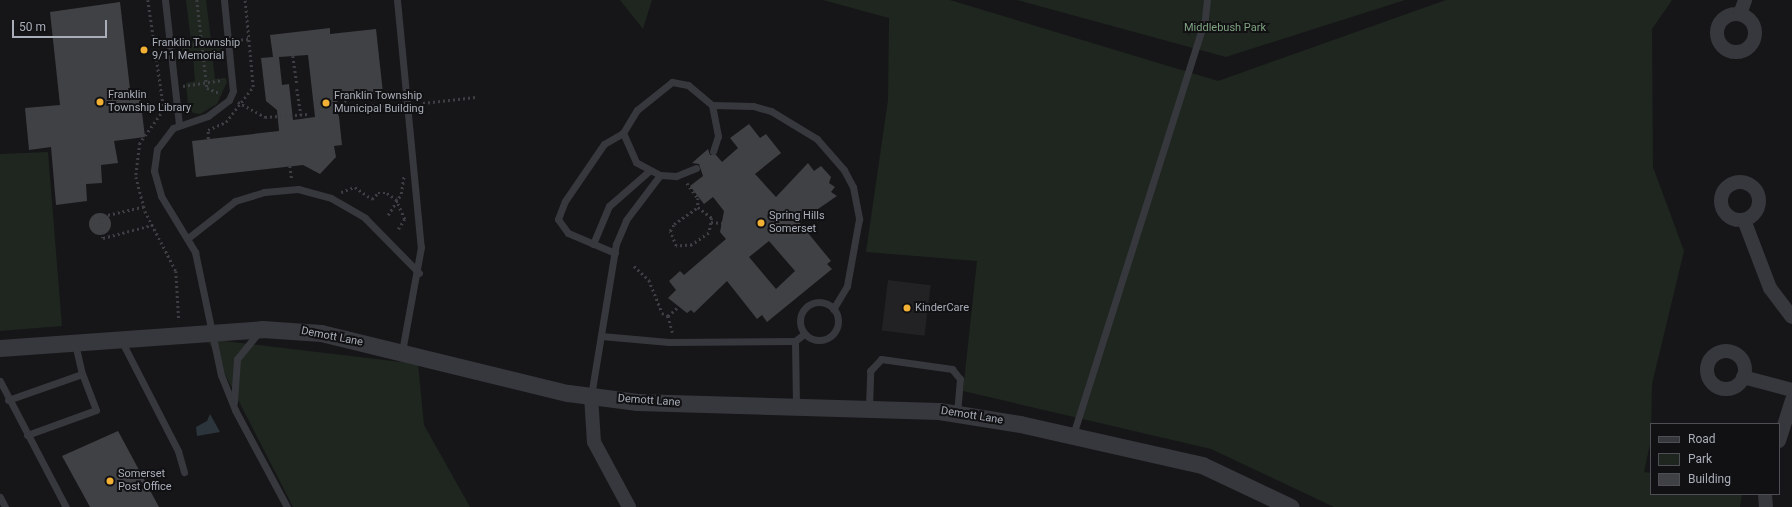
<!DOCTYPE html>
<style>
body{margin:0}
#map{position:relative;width:1792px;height:507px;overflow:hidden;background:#161618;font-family:Roboto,sans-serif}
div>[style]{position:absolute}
.built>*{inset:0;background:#222225;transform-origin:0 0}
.green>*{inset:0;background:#1e261f}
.water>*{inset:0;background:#2c353c}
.building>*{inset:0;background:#404145}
.round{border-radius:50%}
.path>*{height:2.5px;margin-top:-1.25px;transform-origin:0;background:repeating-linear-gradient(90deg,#3d3f44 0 2px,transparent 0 5px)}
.service>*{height:7px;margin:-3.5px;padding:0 3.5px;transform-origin:3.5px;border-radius:3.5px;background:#37383d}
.service>.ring{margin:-3.5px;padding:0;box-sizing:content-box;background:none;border:7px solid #37383d;border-radius:50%}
.minor>*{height:14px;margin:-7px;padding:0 7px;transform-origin:7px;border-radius:7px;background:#37383d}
.minor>.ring{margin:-7px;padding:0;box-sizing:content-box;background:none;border:14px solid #37383d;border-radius:50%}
.tertiary>*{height:17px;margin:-8.5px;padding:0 8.5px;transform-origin:8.5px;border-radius:8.5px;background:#37383d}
.dots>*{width:11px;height:11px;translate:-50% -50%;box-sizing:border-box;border:2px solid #111113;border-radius:50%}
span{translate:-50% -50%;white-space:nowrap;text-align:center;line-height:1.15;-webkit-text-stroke:4px #111113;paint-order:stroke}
.park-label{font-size:11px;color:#7fa381}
.poi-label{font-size:11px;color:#a8adb8}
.left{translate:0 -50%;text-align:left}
.street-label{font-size:11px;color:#a8adb8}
.legend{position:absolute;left:1650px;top:423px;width:130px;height:72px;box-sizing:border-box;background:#111113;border:1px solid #4d4f55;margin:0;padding:5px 7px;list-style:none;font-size:12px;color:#a8adb8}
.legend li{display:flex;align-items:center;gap:8px;height:20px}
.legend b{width:20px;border:1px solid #4d4f55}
.scale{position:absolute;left:12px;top:20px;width:95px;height:18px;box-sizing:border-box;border:2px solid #a8adb8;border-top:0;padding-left:5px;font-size:12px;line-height:14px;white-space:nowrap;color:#a8adb8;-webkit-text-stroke:3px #111113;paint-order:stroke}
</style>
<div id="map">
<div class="built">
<i style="left:888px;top:280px;width:43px;height:51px;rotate:7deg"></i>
</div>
<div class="green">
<i style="clip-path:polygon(186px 0,206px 0,211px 40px,220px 38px,223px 50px,212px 53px,215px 79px,226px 78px,227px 82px,217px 104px,200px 114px,193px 113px,188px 106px,186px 83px,195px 81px,193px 55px,183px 57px,182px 44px,191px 42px)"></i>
<i style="clip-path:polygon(620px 0,652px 0,643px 29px)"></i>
<i style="clip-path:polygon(823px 0,950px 0,1218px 81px,1446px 0,1672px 0,1652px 29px,1653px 167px,1684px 251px,1652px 384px,1651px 439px,1644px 472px,1651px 473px,1651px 494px,1742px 494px,1740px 507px,1334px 507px,1211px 449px,963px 391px,977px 261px,866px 252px,888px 100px,889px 18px)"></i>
<i style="clip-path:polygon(1017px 0,1405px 0,1226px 57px)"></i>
<i style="clip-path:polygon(48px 152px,62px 326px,0 331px,0 154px)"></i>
<i style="clip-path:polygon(207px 339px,418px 364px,424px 425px,470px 507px,293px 507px)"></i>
</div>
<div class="water">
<i style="clip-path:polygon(210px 414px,220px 432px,197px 436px,196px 427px,207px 421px)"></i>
</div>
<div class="building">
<i style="clip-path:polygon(120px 2px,131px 98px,140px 96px,145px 137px,114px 141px,118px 163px,101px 165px,102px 183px,86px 184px,87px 201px,56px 205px,51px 147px,29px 150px,25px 108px,60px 105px,50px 12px)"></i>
<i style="clip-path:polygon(evenodd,330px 28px,330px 34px,376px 29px,383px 93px,337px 98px,342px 145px,334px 146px,336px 157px,320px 174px,303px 165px,196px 177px,192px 141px,279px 131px,277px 110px,266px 101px,261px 58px,273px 57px,270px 35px,330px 28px,308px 55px,315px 117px,293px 120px,289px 84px,282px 85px,279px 57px,308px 55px)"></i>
<i style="clip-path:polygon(evenodd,749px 124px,760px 138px,766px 134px,781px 153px,755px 174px,776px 197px,808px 163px,814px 171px,821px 166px,831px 177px,829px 183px,835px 187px,831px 192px,837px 196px,799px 222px,831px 261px,827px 264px,832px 269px,767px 322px,762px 315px,757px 319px,727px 281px,694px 313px,691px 310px,687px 313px,668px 298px,676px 290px,669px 281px,680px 271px,684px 275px,726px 239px,720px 232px,724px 211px,713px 197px,704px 204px,690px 186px,703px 176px,699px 164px,692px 163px,708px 149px,710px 155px,716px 155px,722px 162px,738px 148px,730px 138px,749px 124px,769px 241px,795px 271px,776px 289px,749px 257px,769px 241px)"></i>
<i class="round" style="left:89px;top:213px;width:22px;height:22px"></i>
<i style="clip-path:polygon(118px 431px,159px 507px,90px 507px,62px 456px)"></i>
</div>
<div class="path">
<i style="left:148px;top:0;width:111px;rotate:81.7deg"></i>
<i style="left:164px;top:110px;width:41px;rotate:126deg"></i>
<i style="left:140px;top:143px;width:34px;rotate:97deg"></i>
<i style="left:136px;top:177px;width:35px;rotate:75deg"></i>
<i style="left:145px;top:211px;width:68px;rotate:62.7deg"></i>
<i style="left:176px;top:271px;width:50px;rotate:86.6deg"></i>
<i style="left:197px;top:0;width:89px;rotate:83.5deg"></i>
<i style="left:207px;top:88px;width:15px;rotate:23deg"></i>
<i style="left:236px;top:40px;width:13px;rotate:-4deg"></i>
<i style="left:178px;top:46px;width:41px;rotate:-5.6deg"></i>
<i style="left:293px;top:56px;width:27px;rotate:82deg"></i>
<i style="left:183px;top:86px;width:40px;rotate:-8.5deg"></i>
<i style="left:297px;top:89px;width:26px;rotate:81deg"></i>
<i style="left:343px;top:96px;width:10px;rotate:66deg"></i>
<i style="left:347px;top:105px;width:52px;rotate:1.1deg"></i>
<i style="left:238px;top:102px;width:31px;rotate:29deg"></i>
<i style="left:265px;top:117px;width:44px;rotate:-3.9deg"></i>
<i style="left:423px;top:103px;width:53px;rotate:-6.5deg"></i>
<i style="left:208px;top:139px;width:9px;rotate:-90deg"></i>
<i style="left:208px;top:130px;width:20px;rotate:-24deg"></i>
<i style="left:226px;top:122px;width:44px;rotate:-52.4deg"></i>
<i style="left:253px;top:87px;width:87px;rotate:-95.3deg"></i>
<i style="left:290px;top:166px;width:14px;rotate:82deg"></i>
<i style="left:687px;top:183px;width:19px;rotate:54deg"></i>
<i style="left:698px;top:198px;width:9px;rotate:90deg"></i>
<i style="left:698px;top:207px;width:18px;rotate:38deg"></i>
<i style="left:712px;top:218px;width:15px;rotate:101deg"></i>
<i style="left:709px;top:233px;width:21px;rotate:145deg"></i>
<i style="left:692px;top:245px;width:16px;rotate:176deg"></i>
<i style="left:676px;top:246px;width:16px;rotate:-112deg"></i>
<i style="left:670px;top:231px;width:8px;rotate:-60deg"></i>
<i style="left:674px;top:224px;width:29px;rotate:-35deg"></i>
<i style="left:341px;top:192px;width:15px;rotate:-20deg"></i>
<i style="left:355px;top:187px;width:21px;rotate:35deg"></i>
<i style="left:372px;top:199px;width:8px;rotate:-45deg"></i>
<i style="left:378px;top:193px;width:9px"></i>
<i style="left:387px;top:193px;width:11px;rotate:34deg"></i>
<i style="left:396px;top:199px;width:22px;rotate:66deg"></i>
<i style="left:405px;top:219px;width:13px;rotate:122deg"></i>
<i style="left:144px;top:207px;width:44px;rotate:166.9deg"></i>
<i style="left:101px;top:217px;width:21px;rotate:85deg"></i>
<i style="left:103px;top:238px;width:51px;rotate:-14.9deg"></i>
<i style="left:388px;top:215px;width:25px;rotate:-58deg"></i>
<i style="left:401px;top:194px;width:18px;rotate:-81deg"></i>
<i style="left:711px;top:222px;width:11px;rotate:5deg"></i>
<i style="left:634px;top:266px;width:21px;rotate:43deg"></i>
<i style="left:649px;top:280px;width:35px;rotate:68deg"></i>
<i style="left:662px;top:313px;width:7px;rotate:27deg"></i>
<i style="left:668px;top:316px;width:12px;rotate:-42deg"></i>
<i style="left:668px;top:316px;width:19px;rotate:74deg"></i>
</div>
<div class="service">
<i style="left:165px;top:0;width:126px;rotate:83.6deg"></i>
<i style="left:224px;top:0;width:91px;rotate:84.4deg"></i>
<i style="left:233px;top:91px;width:10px;rotate:114deg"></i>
<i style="left:229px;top:100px;width:26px;rotate:143deg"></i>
<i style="left:208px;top:116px;width:37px;rotate:161deg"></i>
<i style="left:173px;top:128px;width:26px;rotate:127deg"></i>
<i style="left:157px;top:149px;width:22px;rotate:98deg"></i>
<i style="left:154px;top:171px;width:26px;rotate:74deg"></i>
<i style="left:161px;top:196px;width:66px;rotate:58.7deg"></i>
<i style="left:195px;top:252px;width:126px;rotate:78.1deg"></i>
<i style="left:221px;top:375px;width:38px;rotate:68deg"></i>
<i style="left:235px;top:410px;width:110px;rotate:61.8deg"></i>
<i style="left:397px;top:0;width:248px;rotate:84.5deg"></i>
<i style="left:421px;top:247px;width:107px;rotate:100.3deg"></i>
<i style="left:712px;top:105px;width:41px;rotate:1.4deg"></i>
<i style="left:753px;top:106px;width:19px;rotate:16deg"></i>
<i style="left:771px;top:111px;width:54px;rotate:31.3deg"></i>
<i style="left:817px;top:139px;width:41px;rotate:48.9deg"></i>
<i style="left:844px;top:170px;width:19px;rotate:62deg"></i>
<i style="left:853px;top:187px;width:33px;rotate:79deg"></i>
<i style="left:859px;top:219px;width:68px;rotate:100.2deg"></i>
<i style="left:847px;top:286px;width:27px;rotate:121deg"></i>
<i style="left:696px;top:168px;width:22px;rotate:158deg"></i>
<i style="left:676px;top:176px;width:16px;rotate:-176deg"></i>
<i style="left:660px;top:175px;width:27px;rotate:-152deg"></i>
<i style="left:636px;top:162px;width:32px;rotate:-114deg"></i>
<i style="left:623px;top:133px;width:27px;rotate:-59deg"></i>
<i style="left:637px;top:110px;width:45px;rotate:-38.7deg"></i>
<i style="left:672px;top:82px;width:16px;rotate:11deg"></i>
<i style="left:688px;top:85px;width:31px;rotate:40deg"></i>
<i style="left:712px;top:105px;width:32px;rotate:79deg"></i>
<i style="left:718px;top:136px;width:16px;rotate:108deg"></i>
<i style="left:188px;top:238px;width:60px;rotate:-38.2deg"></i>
<i style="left:235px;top:201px;width:30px;rotate:-17deg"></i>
<i style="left:264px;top:192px;width:34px;rotate:-5deg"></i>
<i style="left:298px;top:189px;width:34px;rotate:15deg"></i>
<i style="left:331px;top:198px;width:39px;rotate:30deg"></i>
<i style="left:365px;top:218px;width:77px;rotate:45.5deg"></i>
<i style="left:593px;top:244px;width:41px;rotate:-67.2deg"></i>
<i style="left:609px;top:206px;width:53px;rotate:-41.2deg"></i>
<i style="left:615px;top:253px;width:51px;rotate:-156.9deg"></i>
<i style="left:568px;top:233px;width:17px;rotate:-126deg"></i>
<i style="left:558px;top:219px;width:19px;rotate:-69deg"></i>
<i style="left:565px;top:201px;width:69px;rotate:-55.6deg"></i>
<i style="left:604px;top:144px;width:22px;rotate:-30deg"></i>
<i class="ring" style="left:800px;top:302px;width:31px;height:31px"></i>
<i style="left:601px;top:336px;width:68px;rotate:5deg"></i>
<i style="left:669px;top:342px;width:126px;rotate:-0.5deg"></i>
<i style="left:795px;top:341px;width:11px;rotate:-38deg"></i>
<i style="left:121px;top:340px;width:125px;rotate:62.8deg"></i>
<i style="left:178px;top:451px;width:22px;rotate:74deg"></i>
<i style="left:795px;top:341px;width:66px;rotate:89.1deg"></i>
<i style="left:0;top:381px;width:142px;rotate:62.4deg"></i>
<i style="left:591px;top:396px;width:154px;rotate:-80.7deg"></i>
<i style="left:616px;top:244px;width:26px;rotate:-67deg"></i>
<i style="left:626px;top:220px;width:56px;rotate:-52.9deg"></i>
<i style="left:8px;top:400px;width:78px;rotate:-19.4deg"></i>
<i style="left:234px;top:402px;width:43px;rotate:-86deg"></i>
<i style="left:237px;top:359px;width:36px;rotate:-51deg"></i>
<i style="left:869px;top:407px;width:36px;rotate:-88deg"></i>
<i style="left:870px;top:371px;width:16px;rotate:-47deg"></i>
<i style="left:881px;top:359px;width:72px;rotate:8deg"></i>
<i style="left:952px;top:369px;width:13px;rotate:51deg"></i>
<i style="left:960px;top:379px;width:35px;rotate:95deg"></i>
<i style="left:27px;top:435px;width:73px;rotate:-19.9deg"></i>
<i style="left:96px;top:410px;width:39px;rotate:-111deg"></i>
<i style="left:82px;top:374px;width:32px;rotate:-103deg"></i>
<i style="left:1073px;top:435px;width:437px;rotate:-72.4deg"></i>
<i style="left:1205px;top:18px;width:18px;rotate:-84deg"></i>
<i style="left:0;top:497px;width:11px;rotate:63deg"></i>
</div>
<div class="minor">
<i class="ring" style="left:1717px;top:14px;width:24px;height:24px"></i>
<i style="left:1740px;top:14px;width:15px;rotate:-70deg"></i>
<i class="ring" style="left:1721px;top:182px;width:24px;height:24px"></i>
<i style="left:1744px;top:220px;width:73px;rotate:69.1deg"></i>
<i style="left:1770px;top:288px;width:36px;rotate:53deg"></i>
<i class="ring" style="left:1707px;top:351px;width:24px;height:24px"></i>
<i style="left:1743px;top:377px;width:51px;rotate:14.9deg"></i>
<i style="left:591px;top:396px;width:46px;rotate:86.3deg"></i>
<i style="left:594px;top:442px;width:74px;rotate:61.7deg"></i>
<i style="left:1779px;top:441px;width:43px;rotate:-72.4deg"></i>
<i style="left:1765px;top:494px;width:13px;rotate:86deg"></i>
</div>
<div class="tertiary">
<i style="left:0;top:348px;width:263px;rotate:-4.1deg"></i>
<i style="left:262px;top:329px;width:59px;rotate:3.9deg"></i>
<i style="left:321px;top:333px;width:254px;rotate:13.7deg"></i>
<i style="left:568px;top:393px;width:70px;rotate:7.4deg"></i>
<i style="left:637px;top:402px;width:302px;rotate:1.7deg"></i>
<i style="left:939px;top:411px;width:82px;rotate:9.1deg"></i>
<i style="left:1020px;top:424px;width:187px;rotate:12.7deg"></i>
<i style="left:1202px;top:465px;width:98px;rotate:25.3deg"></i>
</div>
<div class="dots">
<i style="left:144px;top:50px;background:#f2b134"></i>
<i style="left:100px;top:102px;background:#f2b134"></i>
<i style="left:326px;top:103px;background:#f2b134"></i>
<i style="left:761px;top:223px;background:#f2b134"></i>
<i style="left:907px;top:308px;background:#f2b134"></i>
<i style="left:110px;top:481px;background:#f2b134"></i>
</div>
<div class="park-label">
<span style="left:1225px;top:28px">Middlebush Park</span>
</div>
<div class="poi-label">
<span class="left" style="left:152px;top:50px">Franklin Township<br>9/11 Memorial</span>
<span class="left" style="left:108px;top:102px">Franklin<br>Township Library</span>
<span class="left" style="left:334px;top:103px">Franklin Township<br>Municipal Building</span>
<span class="left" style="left:769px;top:223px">Spring Hills<br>Somerset</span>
<span class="left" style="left:915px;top:308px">KinderCare</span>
<span class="left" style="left:118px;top:481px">Somerset<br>Post Office</span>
</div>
<div class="street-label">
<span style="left:332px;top:337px;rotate:11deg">Demott Lane</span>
<span style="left:649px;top:401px;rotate:4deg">Demott Lane</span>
<span style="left:972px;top:416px;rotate:9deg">Demott Lane</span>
</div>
<ul class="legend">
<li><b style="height:5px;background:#37383d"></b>Road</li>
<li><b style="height:11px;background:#1e261f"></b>Park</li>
<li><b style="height:11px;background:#404145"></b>Building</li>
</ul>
<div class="scale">50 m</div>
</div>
